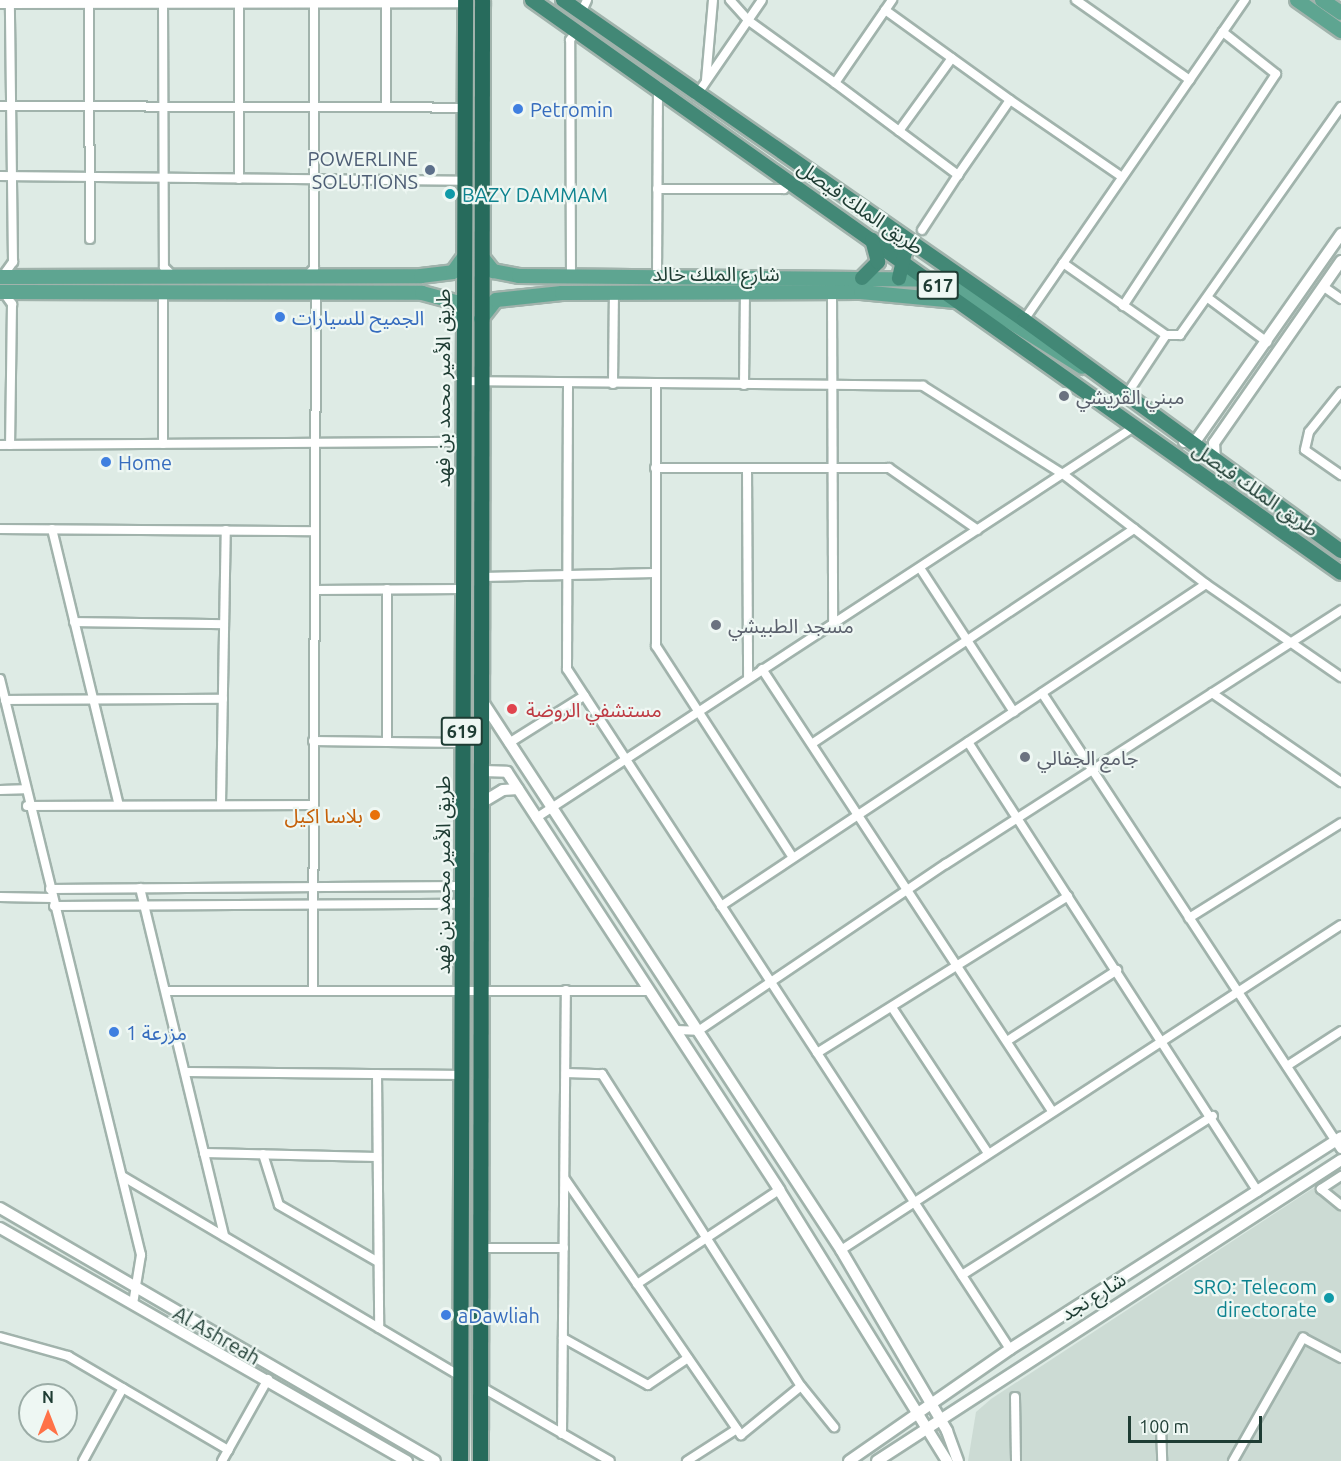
<!DOCTYPE html>
<meta charset="utf-8">
<style>
body{margin:0}
#map{position:relative;width:1341px;height:1461px;overflow:hidden;background:#deebe5;font-family:Ubuntu,"Noto Sans Arabic",sans-serif}
div>[style]{position:absolute}
.built>*{inset:0;background:#ccdbd4}
.roads{filter:drop-shadow(2px 0 #a1b3ac) drop-shadow(-2px 0 #a1b3ac) drop-shadow(0 2px #a1b3ac) drop-shadow(0 -2px #a1b3ac)}
.minor>*{height:8px;margin:-4px;padding:0 4px;transform-origin:4px;border-radius:4px;background:#fff}
.tertiary>*{height:10px;margin:-5px;padding:0 5px;transform-origin:5px;border-radius:5px;background:#fff}
.primary>*{height:14px;margin:-7px;padding:0 7px;transform-origin:7px;border-radius:7px;background:#5ea591}
.trunk>*{height:14px;margin:-7px;padding:0 7px;transform-origin:7px;border-radius:7px;background:#428876}
.motorway>*{height:15px;margin:-7.5px;padding:0 7.5px;transform-origin:7.5px;border-radius:7.5px;background:#276b5c}
.dots>*{width:16px;height:16px;translate:-50% -50%;box-sizing:border-box;border:3px solid #eef7f3;border-radius:50%}
span{translate:-50% -50%;white-space:nowrap;text-align:center;line-height:1.15;-webkit-text-stroke:4.5px #eef7f3;paint-order:stroke}
.shield-label span{padding:2px 4px;background:#eef7f3;border:2px solid;border-radius:4px;-webkit-text-stroke-width:0}
.shield-label{font-size:18px;color:#1e3c33;font-weight:700}
.shop-label{font-size:20px;color:#366cbe}
.left{translate:0 -50%;text-align:left}
.service-label{font-size:20px;color:#4e5e75}
.right{translate:-100% -50%;text-align:right}
.culture-label{font-size:20px;color:#0d838f}
.street-label{font-size:20px;color:#1e3c33}
.worship-label{font-size:20px;color:#5b616d}
.health-label{font-size:20px;color:#be3a42}
.food-label{font-size:20px;color:#c56008}
.north{position:absolute;left:18px;top:1383px;width:60px;height:60px;box-sizing:border-box;background:#eef7f3;border:2px solid #9baca6;border-radius:50%;rotate:0deg;font-size:16px;font-weight:700;line-height:24px;text-align:center;color:#1e3c33}
.north::after{content:'';display:block;margin:auto;width:21px;height:27px;background:#ff7248;clip-path:polygon(50% 0,100% 100%,50% 72%,0 100%)}
.scale{position:absolute;left:1128px;top:1416px;width:134px;height:27px;box-sizing:border-box;border:3px solid #1e3c33;border-top:0;padding-left:8px;font-size:18px;line-height:21px;white-space:nowrap;color:#1e3c33;-webkit-text-stroke:4px #eef7f3;paint-order:stroke}
</style>
<div id="map">
<div class="built">
<i style="clip-path:polygon(1341px 1170px,1341px 1461px,968px 1461px,976px 1412px,991px 1399px)"></i>
</div>
<div class="roads">
<div class="minor">
<i style="left:89px;top:0;width:239px;rotate:89.8deg"></i>
<i style="left:163px;top:0;width:267px;rotate:89.8deg"></i>
<i style="left:164px;top:267px;width:14px;rotate:45deg"></i>
<i style="left:239px;top:0;width:179px;rotate:90deg"></i>
<i style="left:730px;top:0;width:28px;rotate:48deg"></i>
<i style="left:749px;top:21px;width:106px;rotate:35.8deg"></i>
<i style="left:835px;top:83px;width:101px;rotate:-55.5deg"></i>
<i style="left:1076px;top:0;width:139px;rotate:35.1deg"></i>
<i style="left:0;top:4px;width:465px;rotate:-0.1deg"></i>
<i style="left:581px;top:13px;width:14px;rotate:-65deg"></i>
<i style="left:706px;top:80px;width:80px;rotate:-85deg"></i>
<i style="left:835px;top:83px;width:154px;rotate:36.8deg"></i>
<i style="left:958px;top:175px;width:91px;rotate:-55.3deg"></i>
<i style="left:1010px;top:100px;width:154px;rotate:-144.2deg"></i>
<i style="left:696px;top:96px;width:116px;rotate:-55.5deg"></i>
<i style="left:1010px;top:100px;width:136px;rotate:34.5deg"></i>
<i style="left:0;top:106px;width:464px;rotate:0.2deg"></i>
<i style="left:386px;top:107px;width:103px;rotate:-90deg"></i>
<i style="left:899px;top:131px;width:90px;rotate:-54deg"></i>
<i style="left:0;top:176px;width:464px;rotate:0.6deg"></i>
<i style="left:657px;top:189px;width:127px"></i>
<i style="left:784px;top:189px;width:9px;rotate:-49deg"></i>
<i style="left:922px;top:230px;width:66px;rotate:-56.8deg"></i>
<i style="left:1063px;top:263px;width:126px;rotate:35deg"></i>
<i style="left:1166px;top:335px;width:14px"></i>
<i style="left:1180px;top:335px;width:279px;rotate:-54.8deg"></i>
<i style="left:2px;top:277px;width:19px;rotate:-54deg"></i>
<i style="left:13px;top:262px;width:262px;rotate:-90.7deg"></i>
<i style="left:306px;top:277px;width:12px;rotate:-48deg"></i>
<i style="left:314px;top:268px;width:268px;rotate:-90deg"></i>
<i style="left:571px;top:277px;width:237px;rotate:-90.2deg"></i>
<i style="left:570px;top:40px;width:12px;rotate:-55deg"></i>
<i style="left:657px;top:277px;width:191px;rotate:-89.7deg"></i>
<i style="left:1324px;top:287px;width:21px;rotate:35deg"></i>
<i style="left:4px;top:293px;width:14px;rotate:54deg"></i>
<i style="left:12px;top:304px;width:141px;rotate:90.8deg"></i>
<i style="left:832px;top:293px;width:330px;rotate:89.8deg"></i>
<i style="left:1208px;top:298px;width:74px;rotate:36.7deg"></i>
<i style="left:1123px;top:306px;width:278px;rotate:-56.6deg"></i>
<i style="left:1276px;top:74px;width:68px;rotate:-141.6deg"></i>
<i style="left:1024px;top:320px;width:389px;rotate:-55.4deg"></i>
<i style="left:463px;top:381px;width:460px;rotate:0.6deg"></i>
<i style="left:923px;top:386px;width:165px;rotate:32.2deg"></i>
<i style="left:1063px;top:474px;width:180px;rotate:37.6deg"></i>
<i style="left:1206px;top:584px;width:164px;rotate:34.6deg"></i>
<i style="left:568px;top:383px;width:286px;rotate:90.2deg"></i>
<i style="left:567px;top:669px;width:812px;rotate:56.92deg"></i>
<i style="left:613px;top:384px;width:91px;rotate:-89.4deg"></i>
<i style="left:656px;top:384px;width:262px;rotate:90deg"></i>
<i style="left:656px;top:646px;width:252px;rotate:57.1deg"></i>
<i style="left:744px;top:385px;width:92px;rotate:-89.4deg"></i>
<i style="left:1341px;top:392px;width:51px;rotate:128.7deg"></i>
<i style="left:1309px;top:432px;width:18px;rotate:103deg"></i>
<i style="left:1305px;top:450px;width:44px;rotate:34.8deg"></i>
<i style="left:1125px;top:397px;width:74px;rotate:-56.5deg"></i>
<i style="left:163px;top:444px;width:151px;rotate:-90deg"></i>
<i style="left:0;top:445px;width:462px;rotate:-0.4deg"></i>
<i style="left:655px;top:468px;width:234px"></i>
<i style="left:889px;top:468px;width:108px;rotate:34.9deg"></i>
<i style="left:747px;top:468px;width:210px;rotate:89.7deg"></i>
<i style="left:0;top:529px;width:315px;rotate:0.4deg"></i>
<i style="left:52px;top:529px;width:284px;rotate:76.4deg"></i>
<i style="left:920px;top:568px;width:172px;rotate:56.9deg"></i>
<i style="left:482px;top:577px;width:173px;rotate:-1.3deg"></i>
<i style="left:387px;top:589px;width:153px;rotate:90deg"></i>
<i style="left:315px;top:590px;width:147px;rotate:-0.4deg"></i>
<i style="left:74px;top:622px;width:150px;rotate:0.8deg"></i>
<i style="left:762px;top:669px;width:529px;rotate:56.73deg"></i>
<i style="left:0;top:679px;width:593px;rotate:76.24deg"></i>
<i style="left:141px;top:1255px;width:50px;rotate:99.3deg"></i>
<i style="left:1042px;top:693px;width:545px;rotate:56.75deg"></i>
<i style="left:1212px;top:693px;width:157px;rotate:34.6deg"></i>
<i style="left:5px;top:700px;width:218px;rotate:-0.3deg"></i>
<i style="left:313px;top:741px;width:149px;rotate:0.8deg"></i>
<i style="left:968px;top:742px;width:535px;rotate:57.2deg"></i>
<i style="left:509px;top:743px;width:89px;rotate:-32.1deg"></i>
<i style="left:813px;top:743px;width:386px;rotate:-33.7deg"></i>
<i style="left:0;top:790px;width:24px;rotate:-2deg"></i>
<i style="left:221px;top:804px;width:274px;rotate:-89deg"></i>
<i style="left:27px;top:806px;width:286px;rotate:-0.2deg"></i>
<i style="left:536px;top:818px;width:714px;rotate:-33.18deg"></i>
<i style="left:140px;top:888px;width:358px;rotate:76.4deg"></i>
<i style="left:50px;top:889px;width:413px;rotate:-0.4deg"></i>
<i style="left:0;top:897px;width:52px;rotate:1.1deg"></i>
<i style="left:54px;top:906px;width:409px;rotate:-0.3deg"></i>
<i style="left:721px;top:906px;width:582px;rotate:-33.58deg"></i>
<i style="left:1189px;top:918px;width:179px;rotate:-32deg"></i>
<i style="left:313px;top:989px;width:697px;rotate:-89.75deg"></i>
<i style="left:166px;top:991px;width:481px"></i>
<i style="left:893px;top:1009px;width:173px;rotate:56.6deg"></i>
<i style="left:675px;top:1030px;width:23px;rotate:2deg"></i>
<i style="left:698px;top:1031px;width:299px;rotate:-34deg"></i>
<i style="left:946px;top:864px;width:470px;rotate:-32.7deg"></i>
<i style="left:1007px;top:1041px;width:131px;rotate:-32.8deg"></i>
<i style="left:817px;top:1053px;width:296px;rotate:-32deg"></i>
<i style="left:1287px;top:1066px;width:64px;rotate:-32.9deg"></i>
<i style="left:185px;top:1072px;width:279px;rotate:0.6deg"></i>
<i style="left:566px;top:1073px;width:36px;rotate:2deg"></i>
<i style="left:602px;top:1074px;width:370px;rotate:57.5deg"></i>
<i style="left:801px;top:1386px;width:53px;rotate:51.2deg"></i>
<i style="left:377px;top:1074px;width:254px;rotate:89.5deg"></i>
<i style="left:204px;top:1153px;width:173px;rotate:1.3deg"></i>
<i style="left:263px;top:1154px;width:53px;rotate:72.6deg"></i>
<i style="left:279px;top:1205px;width:114px;rotate:29.9deg"></i>
<i style="left:122px;top:1176px;width:395px;rotate:30.6deg"></i>
<i style="left:1341px;top:1176px;width:24px;rotate:147deg"></i>
<i style="left:1321px;top:1189px;width:26px;rotate:39deg"></i>
<i style="left:565px;top:1179px;width:311px;rotate:55.5deg"></i>
<i style="left:741px;top:1435px;width:77px;rotate:-39.2deg"></i>
<i style="left:483px;top:1248px;width:81px"></i>
<i style="left:841px;top:1250px;width:596px;rotate:-33.02deg"></i>
<i style="left:962px;top:1275px;width:297px;rotate:-32.4deg"></i>
<i style="left:637px;top:1284px;width:170px;rotate:-33.5deg"></i>
<i style="left:0;top:1337px;width:71px;rotate:15.6deg"></i>
<i style="left:68px;top:1356px;width:186px;rotate:30.4deg"></i>
<i style="left:563px;top:1338px;width:97px;rotate:28.9deg"></i>
<i style="left:648px;top:1385px;width:48px;rotate:-34deg"></i>
<i style="left:483px;top:1388px;width:146px;rotate:29.9deg"></i>
<i style="left:1015px;top:1397px;width:64px;rotate:89.1deg"></i>
<i style="left:1161px;top:1426px;width:35px;rotate:88deg"></i>
<i style="left:562px;top:1434px;width:444px;rotate:-89.5deg"></i>
<i style="left:83px;top:1461px;width:83px;rotate:-61.3deg"></i>
<i style="left:222px;top:1461px;width:94px;rotate:-60.7deg"></i>
<i style="left:687px;top:1461px;width:59px;rotate:-32.6deg"></i>
<i style="left:1233px;top:1461px;width:142px;rotate:-60.4deg"></i>
<i style="left:1303px;top:1338px;width:43px;rotate:27.8deg"></i>
</div>
<div class="tertiary">
<i style="left:1184px;top:442px;width:13px;rotate:-13deg"></i>
<i style="left:1197px;top:439px;width:251px;rotate:-54.9deg"></i>
<i style="left:1215px;top:461px;width:18px;rotate:-93deg"></i>
<i style="left:1214px;top:443px;width:222px;rotate:-55.1deg"></i>
<i style="left:483px;top:702px;width:655px;rotate:56.84deg"></i>
<i style="left:841px;top:1250px;width:210px;rotate:59.6deg"></i>
<i style="left:947px;top:1431px;width:32px;rotate:70deg"></i>
<i style="left:483px;top:771px;width:24px;rotate:2deg"></i>
<i style="left:507px;top:772px;width:499px;rotate:56.9deg"></i>
<i style="left:779px;top:1190px;width:319px;rotate:58.2deg"></i>
<i style="left:483px;top:802px;width:23px;rotate:-31deg"></i>
<i style="left:503px;top:790px;width:15px;rotate:-4deg"></i>
<i style="left:0;top:1208px;width:503px;rotate:30.18deg"></i>
<i style="left:0;top:1228px;width:469px;rotate:29.8deg"></i>
<i style="left:849px;top:1461px;width:196px;rotate:-34.8deg"></i>
<i style="left:1010px;top:1349px;width:393px;rotate:-32.6deg"></i>
<i style="left:877px;top:1461px;width:553px;rotate:-32.97deg"></i>
</div>
<div class="primary">
<i style="left:1297px;top:0;width:54px;rotate:35.2deg"></i>
<i style="left:1322px;top:0;width:23px;rotate:34deg"></i>
<i style="left:482px;top:257px;width:18px;rotate:52deg"></i>
<i style="left:493px;top:271px;width:26px;rotate:11deg"></i>
<i style="left:519px;top:276px;width:425px;rotate:0.5deg"></i>
<i style="left:944px;top:280px;width:163px;rotate:32.2deg"></i>
<i style="left:0;top:277px;width:421px;rotate:-0.1deg"></i>
<i style="left:421px;top:276px;width:32px;rotate:-7deg"></i>
<i style="left:453px;top:272px;width:17px;rotate:-54deg"></i>
<i style="left:0;top:292px;width:422px;rotate:0.1deg"></i>
<i style="left:422px;top:293px;width:34px;rotate:15deg"></i>
<i style="left:455px;top:302px;width:17px;rotate:62deg"></i>
<i style="left:481px;top:319px;width:24px;rotate:-52deg"></i>
<i style="left:496px;top:300px;width:66px;rotate:-6.1deg"></i>
<i style="left:562px;top:293px;width:299px;rotate:-0.2deg"></i>
<i style="left:861px;top:292px;width:95px;rotate:5.4deg"></i>
</div>
<div class="trunk">
<i style="left:532px;top:0;width:991px;rotate:35.31deg"></i>
<i style="left:563px;top:0;width:561px;rotate:34.77deg"></i>
<i style="left:1024px;top:320px;width:392px;rotate:36.1deg"></i>
<i style="left:887px;top:235px;width:25px;rotate:43deg"></i>
<i style="left:905px;top:252px;width:27px;rotate:103deg"></i>
<i style="left:862px;top:278px;width:23px;rotate:-45deg"></i>
<i style="left:878px;top:262px;width:23px;rotate:-105deg"></i>
</div>
<div class="motorway">
<i style="left:460px;top:1461px;width:1461px;rotate:-89.8deg"></i>
<i style="left:480px;top:1461px;width:1461px;rotate:-89.92deg"></i>
</div>
</div>
<div class="dots">
<i style="left:518px;top:109px;background:#3f7fe0"></i>
<i style="left:430px;top:170px;background:#5c6f8a"></i>
<i style="left:450px;top:194px;background:#0f9aa8"></i>
<i style="left:280px;top:317px;background:#3f7fe0"></i>
<i style="left:1064px;top:396px;background:#6b7280"></i>
<i style="left:106px;top:462px;background:#3f7fe0"></i>
<i style="left:716px;top:625px;background:#6b7280"></i>
<i style="left:512px;top:709px;background:#e0444e"></i>
<i style="left:1025px;top:757px;background:#6b7280"></i>
<i style="left:375px;top:815px;background:#e8710a"></i>
<i style="left:114px;top:1032px;background:#3f7fe0"></i>
<i style="left:1329px;top:1298px;background:#0f9aa8"></i>
<i style="left:446px;top:1315px;background:#3f7fe0"></i>
</div>
<div class="shield-label">
<span style="left:938px;top:285px">617</span>
<span style="left:462px;top:731px">619</span>
</div>
<div class="shop-label">
<span class="left" style="left:530px;top:109px">Petromin</span>
<span class="left" style="left:292px;top:317px">الجميح للسيارات</span>
<span class="left" style="left:118px;top:462px">Home</span>
<span class="left" style="left:126px;top:1032px">مزرعة 1</span>
<span class="left" style="left:458px;top:1315px">aDawliah</span>
</div>
<div class="service-label">
<span class="right" style="left:418px;top:170px">POWERLINE<br>SOLUTIONS</span>
</div>
<div class="culture-label">
<span class="left" style="left:462px;top:194px">BAZY DAMMAM</span>
<span class="right" style="left:1317px;top:1298px">SRO: Telecom<br>directorate</span>
</div>
<div class="street-label">
<span style="left:861px;top:207px;rotate:35deg">طريق الملك فيصل</span>
<span style="left:716px;top:273px">شارع الملك خالد</span>
<span style="left:442px;top:388px;rotate:-90deg">طريق الأمير محمد بن فهد</span>
<span style="left:1256px;top:489px;rotate:35deg">طريق الملك فيصل</span>
<span style="left:442px;top:875px;rotate:-90deg">طريق الأمير محمد بن فهد</span>
<span style="left:1093px;top:1296px;rotate:-32deg">شارع نجد</span>
<span style="left:217px;top:1335px;rotate:30deg">Al Ashreah</span>
</div>
<div class="worship-label">
<span class="left" style="left:1076px;top:396px">مبني القريشي</span>
<span class="left" style="left:728px;top:625px">مسجد الطبيشي</span>
<span class="left" style="left:1037px;top:757px">جامع الجفالي</span>
</div>
<div class="health-label">
<span class="left" style="left:526px;top:709px">مستشفي الروضة</span>
</div>
<div class="food-label">
<span class="right" style="left:363px;top:815px">بلاسا اكيل</span>
</div>
<div class="north">N</div>
<div class="scale">100 m</div>
</div>
